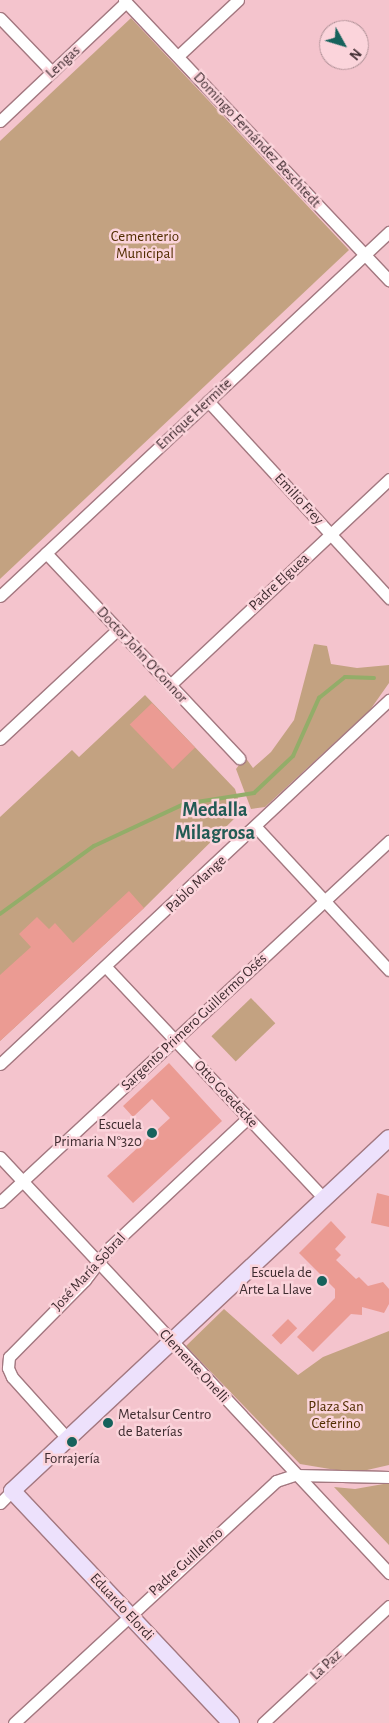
<!DOCTYPE html>
<meta charset="utf-8">
<style>
body{margin:0}
#map{position:relative;width:389px;height:1723px;overflow:hidden;background:#f4c4cd;font-family:"Alegreya Sans",sans-serif}
div>[style]{position:absolute}
.green>*{inset:0;background:#c3a281;transform-origin:0 0}
.stream>*{height:4px;margin:-2px;padding:0 2px;transform-origin:2px;border-radius:2px;background:#93ad69}
.building>*{inset:0;background:#eb9b93;transform-origin:0 0}
.roads{filter:drop-shadow(1px 0 #a37880) drop-shadow(-1px 0 #a37880) drop-shadow(0 1px #a37880) drop-shadow(0 -1px #a37880)}
.minor>*{height:11px;margin:-5.5px;padding:0 5.5px;transform-origin:5.5px;border-radius:5.5px;background:#fff}
.primary>*{height:16px;margin:-8px;padding:0 8px;transform-origin:8px;border-radius:8px;background:#ede1fc}
.dots>*{width:14px;height:14px;translate:-50% -50%;box-sizing:border-box;border:2px solid #fbd4db;border-radius:50%}
span{translate:-50% -50%;white-space:nowrap;text-align:center;line-height:1.15;-webkit-text-stroke:5px #fbd4db;paint-order:stroke}
.street-label{font-size:15px;color:#3f2c30}
.park-label{font-size:15px;color:#512d00}
.poi-label{font-size:15px;color:#3f2c30}
.right{translate:-100% -50%;text-align:right}
.left{translate:0 -50%;text-align:left}
.district-label{font-size:20px;color:#225b55;font-weight:700}
.north{position:absolute;left:319px;top:20px;width:50px;height:50px;box-sizing:border-box;background:#fbd4db;border:1px solid #b09197;border-radius:50%;rotate:129deg;font-size:14px;font-weight:700;line-height:20px;text-align:center;color:#3f2c30}
.north::after{content:'';display:block;margin:auto;width:18px;height:22px;background:#16625c;clip-path:polygon(50% 0,100% 100%,50% 72%,0 100%)}
</style>
<div id="map">
<div class="green">
<i style="clip-path:polygon(131px 18px,349px 250px,0 579px,0 141px)"></i>
<i style="clip-path:polygon(314px 644px,327px 646px,331px 664px,357px 668px,389px 665px,389px 683px,370px 710px,265px 807px,251px 809px,236px 769px,245px 757px,253px 768px,271px 752px,294px 720px)"></i>
<i style="clip-path:polygon(145px 695px,235px 789px,242px 811px,144px 908px,0 1041px,0 817px,72px 750px,79px 757px)"></i>
<i style="left:251px;top:998px;width:35px;height:55px;rotate:46deg"></i>
<i style="clip-path:polygon(224px 1309px,298px 1375px,323px 1357px,389px 1331px,389px 1465px,354px 1473px,300px 1464px,186px 1346px)"></i>
<i style="clip-path:polygon(389px 1483px,389px 1545px,334px 1487px,355px 1489px)"></i>
</div>
<div class="stream">
<i style="left:0;top:914px;width:116px;rotate:-35.9deg"></i>
<i style="left:94px;top:846px;width:99px;rotate:-25deg"></i>
<i style="left:184px;top:804px;width:71px;rotate:-8.9deg"></i>
<i style="left:254px;top:793px;width:54px;rotate:-43.5deg"></i>
<i style="left:293px;top:756px;width:64px;rotate:-65.9deg"></i>
<i style="left:319px;top:698px;width:33px;rotate:-39deg"></i>
<i style="left:345px;top:677px;width:29px;rotate:2deg"></i>
</div>
<div class="building">
<i style="left:152px;top:703px;width:62px;height:31px;rotate:46deg"></i>
<i style="clip-path:polygon(129px 891px,144px 908px,0 1041px,0 975px,31px 947px,19px 934px,37px 917px,49px 929px,55px 923px,73px 943px)"></i>
<i style="clip-path:polygon(169px 1063px,222px 1121px,133px 1203px,107px 1176px,170px 1118px,152px 1099px,133px 1117px,123px 1106px)"></i>
<i style="clip-path:polygon(377px 1193px,389px 1196px,389px 1227px,371px 1223px)"></i>
<i style="clip-path:polygon(331px 1221px,346px 1237px,335px 1249px,341px 1255px,336px 1260px,356px 1279px,359px 1277px,368px 1286px,383px 1282px,389px 1289px,389px 1304px,384px 1313px,362px 1307px,362px 1315px,351px 1314px,313px 1352px,297px 1337px,335px 1298px,335px 1289px,299px 1253px)"></i>
<i style="left:288px;top:1319px;width:13px;height:23px;rotate:45deg"></i>
</div>
<div class="roads">
<div class="minor">
<i style="left:124px;top:0;width:386px;rotate:46.6deg"></i>
<i style="left:0;top:18px;width:75px;rotate:46.1deg"></i>
<i style="left:178px;top:56px;width:82px;rotate:-43deg"></i>
<i style="left:0;top:121px;width:173px;rotate:-43.4deg"></i>
<i style="left:208px;top:401px;width:268px;rotate:47.4deg"></i>
<i style="left:46px;top:553px;width:282px;rotate:46.7deg"></i>
<i style="left:0;top:596px;width:533px;rotate:-43.1deg"></i>
<i style="left:170px;top:685px;width:301px;rotate:-43.2deg"></i>
<i style="left:0;top:739px;width:161px;rotate:-43deg"></i>
<i style="left:256px;top:827px;width:195px;rotate:47.1deg"></i>
<i style="left:106px;top:967px;width:319px;rotate:46.7deg"></i>
<i style="left:0;top:1064px;width:533px;rotate:-43.1deg"></i>
<i style="left:0;top:1157px;width:570px;rotate:46.92deg"></i>
<i style="left:0;top:1202px;width:531px;rotate:-42.86deg"></i>
<i style="left:67px;top:1438px;width:82px;rotate:-132deg"></i>
<i style="left:12px;top:1377px;width:10px;rotate:-114deg"></i>
<i style="left:8px;top:1368px;width:11px;rotate:-85deg"></i>
<i style="left:9px;top:1357px;width:108px;rotate:-45.4deg"></i>
<i style="left:85px;top:1280px;width:41px;rotate:-52.9deg"></i>
<i style="left:110px;top:1247px;width:189px;rotate:-43.1deg"></i>
<i style="left:0;top:1503px;width:17px;rotate:-45deg"></i>
<i style="left:14px;top:1723px;width:357px;rotate:-42.7deg"></i>
<i style="left:276px;top:1481px;width:20px;rotate:-18deg"></i>
<i style="left:295px;top:1475px;width:94px;rotate:1.2deg"></i>
<i style="left:263px;top:1723px;width:172px;rotate:-42.9deg"></i>
</div>
<div class="primary">
<i style="left:231px;top:1723px;width:319px;rotate:-133.3deg"></i>
<i style="left:12px;top:1491px;width:516px;rotate:-43.12deg"></i>
</div>
</div>
<div class="dots">
<i style="left:152px;top:1133px;background:#16625c"></i>
<i style="left:322px;top:1281px;background:#16625c"></i>
<i style="left:108px;top:1423px;background:#16625c"></i>
<i style="left:72px;top:1442px;background:#16625c"></i>
</div>
<div class="street-label">
<span style="left:63px;top:62px;rotate:-43deg">Lengas</span>
<span style="left:257px;top:140px;rotate:47deg">Domingo Fernández Beschtedt</span>
<span style="left:194px;top:414px;rotate:-43deg">Enrique Hermite</span>
<span style="left:299px;top:499px;rotate:47deg">Emilio Frey</span>
<span style="left:279px;top:582px;rotate:-43deg">Padre Elguea</span>
<span style="left:142px;top:655px;rotate:47deg">Doctor John O'Connor</span>
<span style="left:196px;top:884px;rotate:-43deg">Pablo Mange</span>
<span style="left:194px;top:1022px;rotate:-43deg">Sargento Primero Guillermo Osés</span>
<span style="left:226px;top:1094px;rotate:47deg">Otto Goedecke</span>
<span style="left:89px;top:1272px;rotate:-47deg">José María Sobral</span>
<span style="left:194px;top:1366px;rotate:47deg">Clemente Onelli</span>
<span style="left:186px;top:1562px;rotate:-42deg">Padre Guillelmo</span>
<span style="left:122px;top:1607px;rotate:47deg">Eduardo Elordi</span>
<span style="left:326px;top:1665px;rotate:-43deg">La Paz</span>
</div>
<div class="park-label">
<span style="left:145px;top:245px">Cementerio<br>Municipal</span>
<span style="left:336px;top:1415px">Plaza San<br>Ceferino</span>
</div>
<div class="poi-label">
<span class="right" style="left:142px;top:1133px">Escuela<br>Primaria N°320</span>
<span class="right" style="left:312px;top:1281px">Escuela de<br>Arte La Llave</span>
<span class="left" style="left:118px;top:1423px">Metalsur Centro<br>de Baterías</span>
<span style="left:72px;top:1459px">Forrajería</span>
</div>
<div class="district-label">
<span style="left:215px;top:822px">Medalla<br>Milagrosa</span>
</div>
<div class="north">N</div>
</div>
